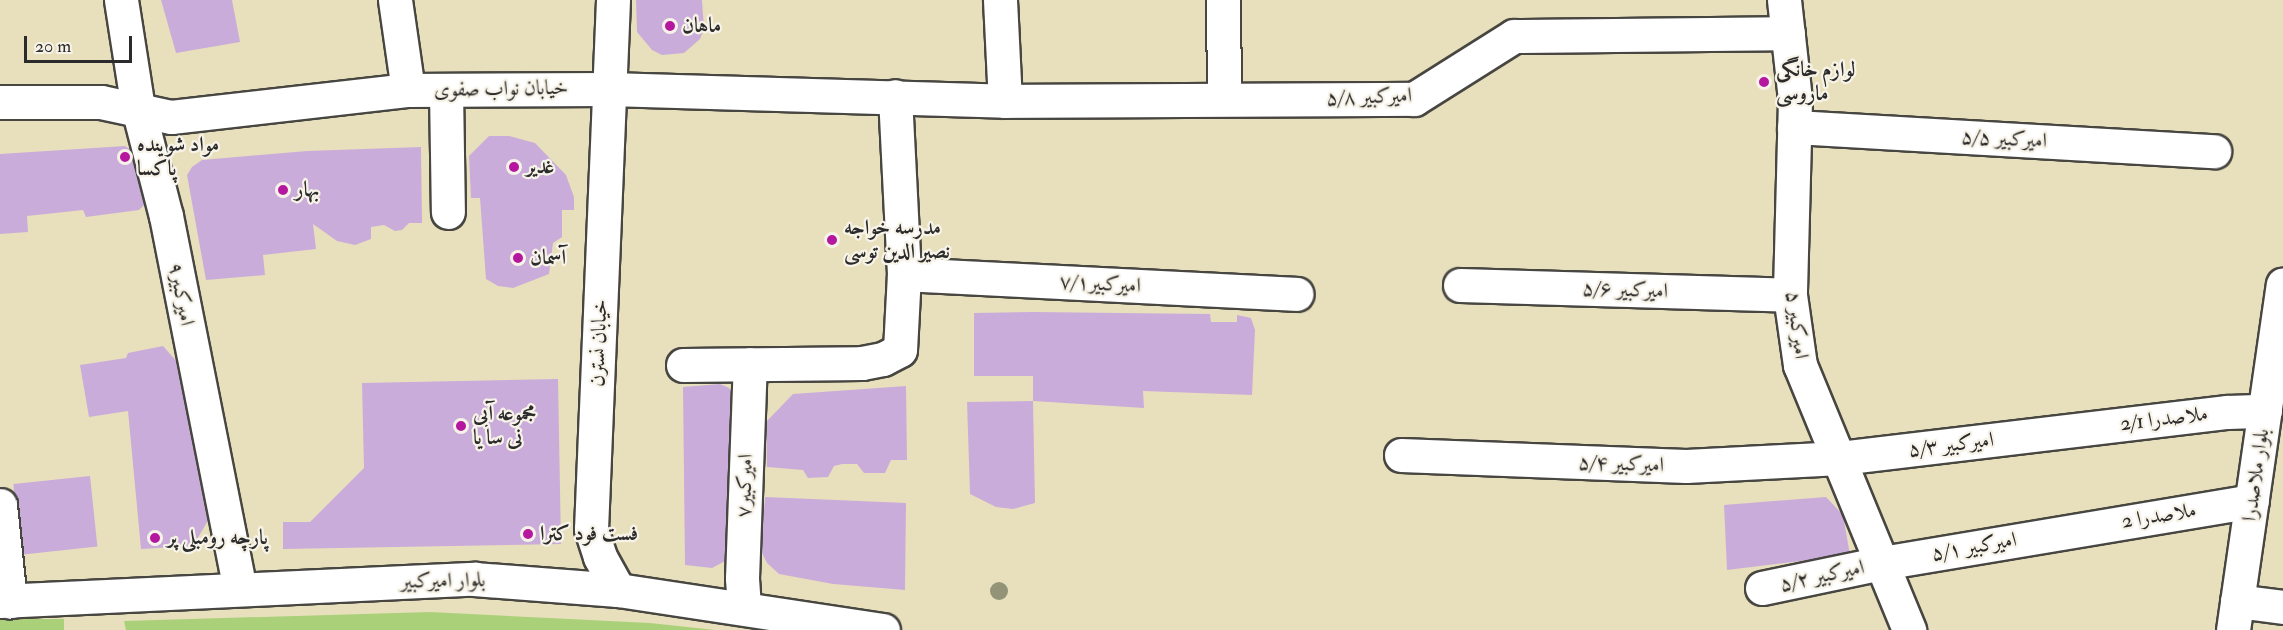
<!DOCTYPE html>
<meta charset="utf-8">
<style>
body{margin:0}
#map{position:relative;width:2283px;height:630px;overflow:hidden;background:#e8e0bc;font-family:"IM FELL Double Pica",Amiri,serif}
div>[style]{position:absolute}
.green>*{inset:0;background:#abd07a;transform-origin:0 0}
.building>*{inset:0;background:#caacda;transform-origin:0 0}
.roads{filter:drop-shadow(2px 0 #474641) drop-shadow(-2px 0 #474641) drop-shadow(0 2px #474641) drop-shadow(0 -2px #474641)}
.minor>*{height:33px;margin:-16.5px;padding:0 16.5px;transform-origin:16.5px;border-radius:16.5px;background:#fff}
.major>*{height:33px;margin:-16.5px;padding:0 16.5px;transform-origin:16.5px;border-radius:16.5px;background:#fff}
.trees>*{width:18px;height:18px;margin:-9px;border-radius:50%;background:#929377}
.dots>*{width:16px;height:16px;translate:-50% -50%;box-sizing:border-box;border:3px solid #f7f3e8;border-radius:50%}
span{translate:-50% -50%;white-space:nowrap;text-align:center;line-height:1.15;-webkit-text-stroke:4.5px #f7f3e8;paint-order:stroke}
.poi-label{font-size:21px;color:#2b2b2b;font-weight:700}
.left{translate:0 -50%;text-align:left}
.street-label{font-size:21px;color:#2b2b2b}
.scale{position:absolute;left:24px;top:36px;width:108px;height:27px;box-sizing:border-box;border:3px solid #2b2b2b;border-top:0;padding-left:8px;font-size:18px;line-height:21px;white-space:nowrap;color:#2b2b2b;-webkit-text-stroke:4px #f7f3e8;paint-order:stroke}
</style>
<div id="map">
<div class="green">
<i style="clip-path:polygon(430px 612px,650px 623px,715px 630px,126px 630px,124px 621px)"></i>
<i style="left:0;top:619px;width:64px;height:11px"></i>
</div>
<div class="building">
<i style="clip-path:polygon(161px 0,232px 0,240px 42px,176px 53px)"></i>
<i style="clip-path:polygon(636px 0,702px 0,704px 29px,700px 39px,684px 53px,662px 55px,652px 50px,637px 32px)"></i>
<i style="clip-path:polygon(489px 136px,509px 136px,535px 143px,566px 175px,574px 197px,574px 210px,562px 210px,562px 237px,553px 243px,549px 274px,513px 288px,498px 286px,486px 279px,480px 198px,471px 198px,469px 156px)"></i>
<i style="clip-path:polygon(125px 146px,137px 154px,148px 201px,139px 210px,86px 217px,83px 210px,27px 216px,28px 232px,0 234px,0 154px)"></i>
<i style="clip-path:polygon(421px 147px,422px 223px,409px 223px,402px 230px,395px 231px,384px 225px,371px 227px,371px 239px,355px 245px,337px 241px,313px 224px,316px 249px,263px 255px,265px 275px,206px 280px,187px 175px,192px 167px,202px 160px,307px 151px)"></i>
<i style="clip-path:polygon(1032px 312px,1210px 314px,1211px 322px,1237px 322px,1237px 315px,1251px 318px,1255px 330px,1252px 395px,1143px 391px,1144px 408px,1033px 401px,1033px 376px,974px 376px,974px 313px)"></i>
<i style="clip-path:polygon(163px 346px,179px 364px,209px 519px,193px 546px,141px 549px,128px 411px,89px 417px,80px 365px,126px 358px,128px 353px)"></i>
<i style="clip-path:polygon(558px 379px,561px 544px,283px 549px,283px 522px,310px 522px,364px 468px,362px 383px)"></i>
<i style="clip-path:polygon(720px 384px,729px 388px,737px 401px,733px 557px,712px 568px,685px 565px,683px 387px)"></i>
<i style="clip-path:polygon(906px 386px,907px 460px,891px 460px,885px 473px,864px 473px,857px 464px,842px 464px,834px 466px,828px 477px,808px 478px,803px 470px,767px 467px,766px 422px,793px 394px)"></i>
<i style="clip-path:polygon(1033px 401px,1035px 503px,1013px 509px,996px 507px,970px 494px,967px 402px)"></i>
<i style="left:90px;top:476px;width:71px;height:77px;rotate:84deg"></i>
<i style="clip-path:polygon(765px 497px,906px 503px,905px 590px,833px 584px,779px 574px,767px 563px,761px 551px)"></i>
<i style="clip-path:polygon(1826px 497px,1843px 515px,1850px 555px,1727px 570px,1724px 505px)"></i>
</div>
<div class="roads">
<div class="minor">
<i style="left:121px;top:0;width:109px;rotate:81.1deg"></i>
<i style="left:138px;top:108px;width:112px;rotate:75.5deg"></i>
<i style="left:166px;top:216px;width:380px;rotate:78.8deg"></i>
<i style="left:395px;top:0;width:91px;rotate:81.8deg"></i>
<i style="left:613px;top:0;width:529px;rotate:92.38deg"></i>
<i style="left:591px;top:529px;width:29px;rotate:72deg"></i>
<i style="left:600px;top:557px;width:38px;rotate:61deg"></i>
<i style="left:1000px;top:0;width:101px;rotate:87.2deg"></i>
<i style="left:1223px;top:0;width:98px;rotate:89.4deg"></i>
<i style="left:1784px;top:0;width:101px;rotate:83.7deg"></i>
<i style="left:1795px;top:100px;width:195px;rotate:91.5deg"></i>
<i style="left:1790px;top:295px;width:71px;rotate:81.9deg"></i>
<i style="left:1800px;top:365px;width:287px;rotate:67.6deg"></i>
<i style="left:446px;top:90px;width:122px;rotate:89.1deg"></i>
<i style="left:0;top:102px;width:101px"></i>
<i style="left:101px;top:102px;width:72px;rotate:12.1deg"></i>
<i style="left:171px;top:117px;width:239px;rotate:-6.5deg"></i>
<i style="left:408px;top:90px;width:201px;rotate:-0.3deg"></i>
<i style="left:609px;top:89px;width:396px;rotate:1.7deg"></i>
<i style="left:1005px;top:101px;width:409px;rotate:-0.3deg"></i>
<i style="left:1414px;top:99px;width:118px;rotate:-32.2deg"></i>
<i style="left:1514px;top:36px;width:274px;rotate:-0.6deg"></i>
<i style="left:1794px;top:127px;width:421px;rotate:3.3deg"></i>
<i style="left:904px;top:274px;width:393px;rotate:2.9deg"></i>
<i style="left:1460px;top:285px;width:330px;rotate:1.7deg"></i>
<i style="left:683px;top:365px;width:179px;rotate:-0.6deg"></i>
<i style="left:862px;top:363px;width:21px;rotate:-11deg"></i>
<i style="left:883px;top:359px;width:19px;rotate:-28deg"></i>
<i style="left:900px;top:350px;width:76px;rotate:-87deg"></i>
<i style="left:904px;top:274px;width:178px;rotate:-92.9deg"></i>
<i style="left:1401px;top:455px;width:285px;rotate:2.2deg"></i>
<i style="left:1686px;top:466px;width:154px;rotate:-3deg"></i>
<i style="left:1840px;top:458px;width:390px;rotate:-6.8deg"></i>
<i style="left:2227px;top:412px;width:38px;rotate:-2deg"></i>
<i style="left:0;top:505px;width:97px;rotate:84.1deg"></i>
<i style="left:1762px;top:588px;width:123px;rotate:-11.8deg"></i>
<i style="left:1882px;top:563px;width:375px;rotate:-9.5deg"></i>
<i style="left:744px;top:607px;width:29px;rotate:-94deg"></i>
<i style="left:742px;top:578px;width:214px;rotate:-87.9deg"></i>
</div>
<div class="major">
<i style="left:0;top:601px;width:475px;rotate:-2.7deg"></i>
<i style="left:474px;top:579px;width:144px;rotate:4.4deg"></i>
<i style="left:618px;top:590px;width:268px;rotate:8.6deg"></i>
<i style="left:2237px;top:601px;width:46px;rotate:7.4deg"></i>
<i style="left:2233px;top:630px;width:349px;rotate:-81.8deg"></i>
</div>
</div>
<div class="trees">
<i style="left:999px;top:591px"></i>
</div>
<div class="dots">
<i style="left:670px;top:26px;background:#b5179e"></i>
<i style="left:1764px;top:82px;background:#b5179e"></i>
<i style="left:125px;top:157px;background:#b5179e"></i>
<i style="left:514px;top:167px;background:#b5179e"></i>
<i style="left:283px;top:190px;background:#b5179e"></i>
<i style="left:832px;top:240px;background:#b5179e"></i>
<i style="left:518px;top:258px;background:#b5179e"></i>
<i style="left:461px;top:426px;background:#b5179e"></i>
<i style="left:528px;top:534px;background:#b5179e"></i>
<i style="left:155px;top:538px;background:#b5179e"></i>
</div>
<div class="poi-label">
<span class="left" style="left:682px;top:26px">ماهان</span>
<span class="left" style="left:1776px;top:82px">لوازم خانگی<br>ماروسی</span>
<span class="left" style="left:137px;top:157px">مواد شوینده<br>پاکسا</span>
<span class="left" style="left:526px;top:167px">غدیر</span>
<span class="left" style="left:295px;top:190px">بهار</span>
<span class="left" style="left:844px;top:240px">مدرسه خواجه<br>نصیر الدین توسی</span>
<span class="left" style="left:530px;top:258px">آسمان</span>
<span class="left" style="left:473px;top:426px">مجموعه آبی<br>نی سا یا</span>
<span class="left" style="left:540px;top:534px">فست فود کترا</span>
<span class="left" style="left:167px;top:538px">پارچه رومبلی پر</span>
</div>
<div class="street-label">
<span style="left:501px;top:89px;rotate:-1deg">خیابان نواب صفوی</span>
<span style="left:1369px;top:97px;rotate:-2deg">امیرکبیر ۵/۸</span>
<span style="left:2004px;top:139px;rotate:3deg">امیرکبیر ۵/۵</span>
<span style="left:1100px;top:284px;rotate:3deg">امیرکبیر۷/۱</span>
<span style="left:1625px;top:290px;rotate:2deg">امیرکبیر ۵/۶</span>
<span style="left:181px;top:294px;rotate:79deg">امیرکبیر۹</span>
<span style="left:1797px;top:325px;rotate:83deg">امیرکبیر ۵</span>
<span style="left:599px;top:343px;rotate:-88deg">خیابان نسترن</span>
<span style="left:2164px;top:419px;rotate:-7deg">ملاصدرا 2/1</span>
<span style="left:1951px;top:445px;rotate:-7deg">امیرکبیر ۵/۳</span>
<span style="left:1621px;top:464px;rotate:2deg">امیرکبیر ۵/۴</span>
<span style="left:2256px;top:475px;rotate:-82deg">بلوار ملاصدرا</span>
<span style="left:745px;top:486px;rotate:-88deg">امیرکبیر۷</span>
<span style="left:2159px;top:516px;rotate:-9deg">ملاصدرا 2</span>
<span style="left:1974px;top:547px;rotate:-10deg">امیرکبیر ۵/۱</span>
<span style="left:1822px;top:576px;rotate:-12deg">امیرکبیر ۵/۲</span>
<span style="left:443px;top:581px;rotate:-1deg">بلوار امیرکبیر</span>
</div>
<div class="scale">20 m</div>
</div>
